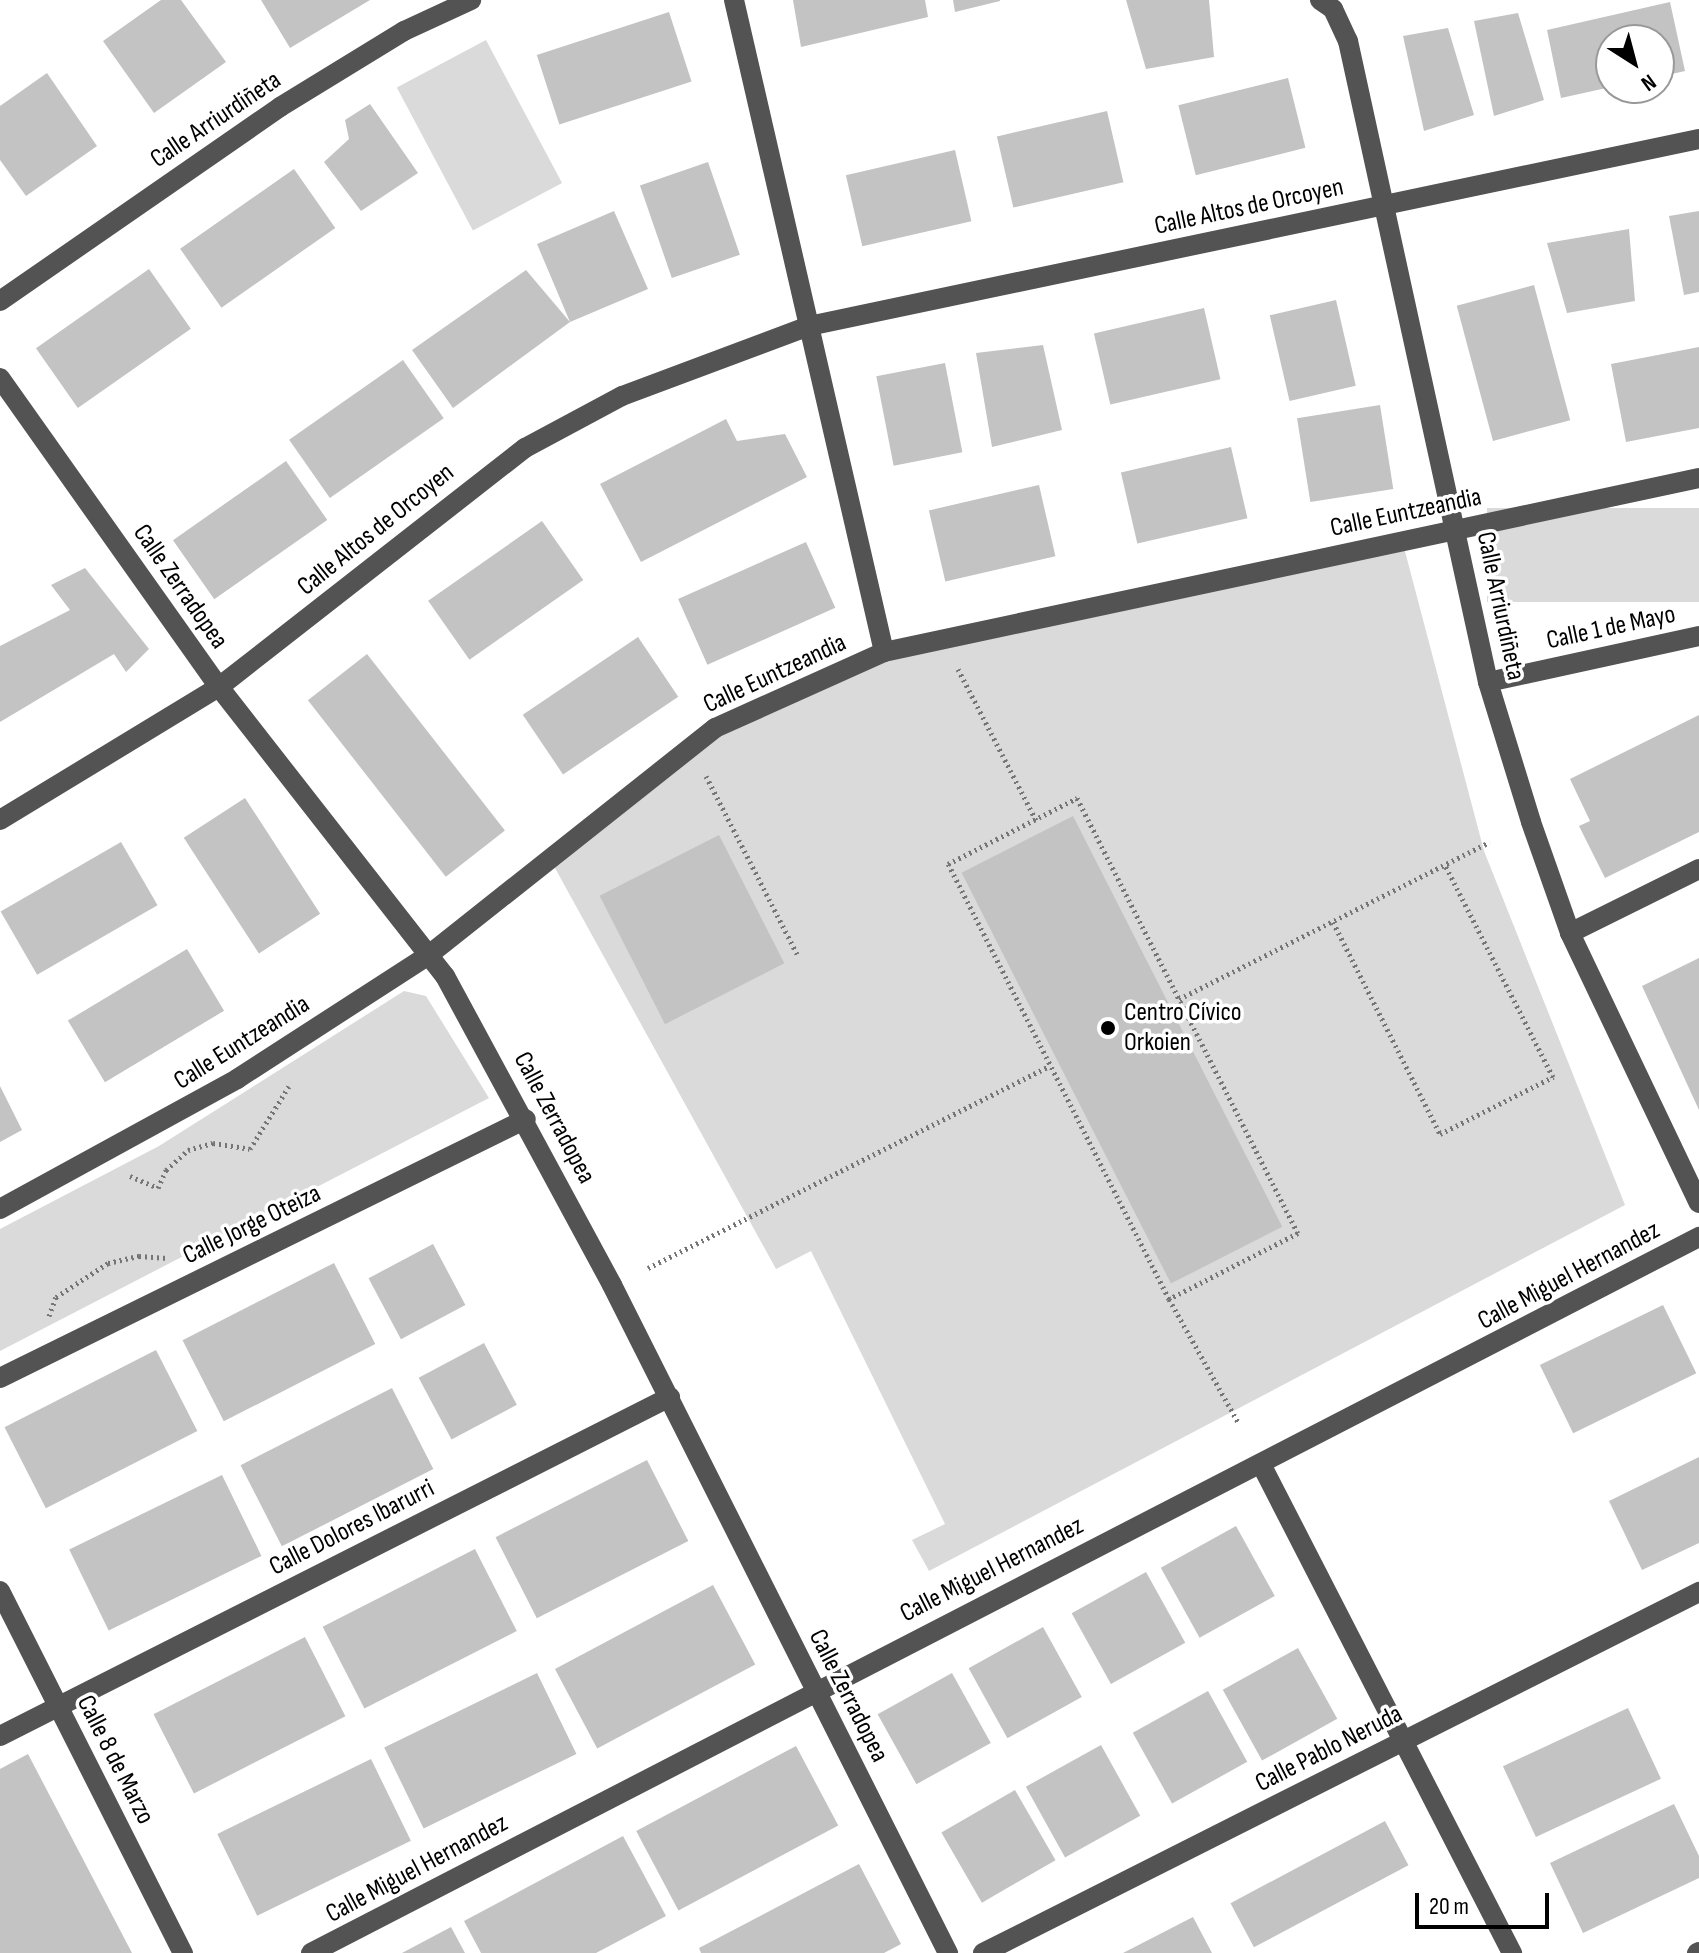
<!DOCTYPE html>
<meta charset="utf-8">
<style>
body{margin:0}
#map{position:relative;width:1699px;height:1953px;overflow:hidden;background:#fff;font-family:"Sofia Sans Condensed",sans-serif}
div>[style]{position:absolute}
.green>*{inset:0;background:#dadada;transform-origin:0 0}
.building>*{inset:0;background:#c3c3c3;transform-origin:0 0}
.path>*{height:5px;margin-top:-2.5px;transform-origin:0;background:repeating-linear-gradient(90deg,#757575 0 2px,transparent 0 6px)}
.minor>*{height:20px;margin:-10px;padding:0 10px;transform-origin:10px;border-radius:10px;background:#535353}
.dots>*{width:22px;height:22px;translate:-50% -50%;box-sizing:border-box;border:4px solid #fff;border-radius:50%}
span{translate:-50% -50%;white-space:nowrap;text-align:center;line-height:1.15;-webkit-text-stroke:7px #fff;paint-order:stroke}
.street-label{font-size:26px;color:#000}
.poi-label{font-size:26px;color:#000}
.left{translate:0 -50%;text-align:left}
.north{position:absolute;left:1595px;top:24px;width:80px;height:80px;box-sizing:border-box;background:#fff;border:2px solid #999;border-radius:50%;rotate:144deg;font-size:22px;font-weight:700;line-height:32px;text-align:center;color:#000}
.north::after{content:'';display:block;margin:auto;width:28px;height:36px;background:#000;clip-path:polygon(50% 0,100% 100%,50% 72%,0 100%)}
.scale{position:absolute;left:1415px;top:1893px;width:134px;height:36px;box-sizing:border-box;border:4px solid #000;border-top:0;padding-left:10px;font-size:24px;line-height:28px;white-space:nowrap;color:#000;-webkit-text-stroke:6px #fff;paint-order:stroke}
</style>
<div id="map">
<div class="green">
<i style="left:486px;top:40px;width:162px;height:101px;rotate:62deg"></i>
<i style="left:1699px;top:508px;width:94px;height:212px;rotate:90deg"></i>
<i style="clip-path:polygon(1402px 540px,1484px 851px,1625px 1205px,929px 1571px,912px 1540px,945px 1524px,811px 1251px,776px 1269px,550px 859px,715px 728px,884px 652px)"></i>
<i style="clip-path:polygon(404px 991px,426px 996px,489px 1098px,0 1351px,0 1229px,159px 1146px)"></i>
</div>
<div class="building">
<i style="clip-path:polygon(161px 0,181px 0,226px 62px,154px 113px,103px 41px)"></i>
<i style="clip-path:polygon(261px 0,370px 0,290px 48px)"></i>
<i style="clip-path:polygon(793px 0,925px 0,928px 17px,801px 47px)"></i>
<i style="clip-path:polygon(953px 0,1000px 0,1000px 1px,955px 12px)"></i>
<i style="clip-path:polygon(1126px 0,1209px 0,1214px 57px,1146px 69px)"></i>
<i style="clip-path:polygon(1670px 2px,1685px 71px,1659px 77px,1659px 40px,1611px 40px,1611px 87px,1561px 98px,1547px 30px)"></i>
<i style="left:669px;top:12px;width:73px;height:139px;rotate:72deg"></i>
<i style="clip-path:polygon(1518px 13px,1544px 100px,1494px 116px,1474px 21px)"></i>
<i style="clip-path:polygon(1448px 28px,1474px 115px,1424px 131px,1403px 36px)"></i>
<i style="clip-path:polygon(47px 73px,97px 146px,26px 196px,0 160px,0 106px)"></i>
<i style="left:1288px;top:78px;width:72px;height:113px;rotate:76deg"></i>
<i style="clip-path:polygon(370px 104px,418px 173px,361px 211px,324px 162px,349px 139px,345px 120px)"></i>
<i style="left:1107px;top:111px;width:73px;height:113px;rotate:77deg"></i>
<i style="left:955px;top:150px;width:73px;height:112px;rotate:77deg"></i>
<i style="left:708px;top:162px;width:98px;height:72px;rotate:71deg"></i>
<i style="left:294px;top:169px;width:72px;height:139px;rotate:55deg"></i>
<i style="clip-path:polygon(614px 211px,648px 289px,570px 322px,453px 408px,412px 350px,526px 270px,570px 322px,537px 244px)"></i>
<i style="clip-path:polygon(1699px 211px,1699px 292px,1684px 295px,1669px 216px)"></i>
<i style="clip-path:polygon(1629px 229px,1635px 301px,1567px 313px,1547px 243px)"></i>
<i style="left:149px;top:269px;width:73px;height:138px;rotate:55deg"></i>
<i style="left:1534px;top:285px;width:140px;height:80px;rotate:75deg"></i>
<i style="left:1336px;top:300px;width:88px;height:68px;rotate:77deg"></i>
<i style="left:1204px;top:308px;width:73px;height:113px;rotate:77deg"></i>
<i style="clip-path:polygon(1043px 345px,1062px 430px,992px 447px,976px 353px)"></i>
<i style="clip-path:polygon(1699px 347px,1699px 428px,1626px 442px,1611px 364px)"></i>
<i style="left:403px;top:360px;width:71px;height:139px;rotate:55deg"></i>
<i style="left:945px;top:363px;width:91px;height:70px;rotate:79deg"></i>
<i style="left:1380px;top:405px;width:85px;height:84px;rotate:81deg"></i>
<i style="clip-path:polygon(726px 419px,737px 441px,785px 434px,807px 477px,641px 562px,600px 484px)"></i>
<i style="left:1231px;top:447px;width:73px;height:113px;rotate:77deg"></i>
<i style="left:286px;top:461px;width:72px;height:138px;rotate:55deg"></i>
<i style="left:1039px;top:485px;width:73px;height:113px;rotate:77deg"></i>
<i style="left:542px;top:521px;width:72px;height:139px;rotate:55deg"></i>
<i style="left:806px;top:542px;width:72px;height:140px;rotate:66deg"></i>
<i style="clip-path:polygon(85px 568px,149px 649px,126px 672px,114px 654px,0 722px,0 646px,70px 610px,51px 585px)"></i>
<i style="left:638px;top:637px;width:72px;height:139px;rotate:56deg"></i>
<i style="left:367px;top:654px;width:224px;height:75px;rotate:52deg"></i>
<i style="clip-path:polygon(1699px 715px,1699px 832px,1605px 878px,1579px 826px,1590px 821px,1570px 779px)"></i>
<i style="left:245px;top:798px;width:138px;height:73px;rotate:57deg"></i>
<i style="left:1073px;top:816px;width:461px;height:125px;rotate:63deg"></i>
<i style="left:719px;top:835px;width:144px;height:134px;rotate:63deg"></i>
<i style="left:121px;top:842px;width:73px;height:139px;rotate:60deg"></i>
<i style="left:187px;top:949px;width:72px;height:139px;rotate:59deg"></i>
<i style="clip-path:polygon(1699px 958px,1699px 1110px,1642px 986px)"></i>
<i style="clip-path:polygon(0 1086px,22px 1130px,0 1142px)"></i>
<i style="left:433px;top:1244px;width:69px;height:73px;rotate:62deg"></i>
<i style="left:334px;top:1263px;width:91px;height:170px;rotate:63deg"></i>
<i style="left:1663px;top:1305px;width:76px;height:137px;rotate:64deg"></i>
<i style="left:484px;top:1343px;width:70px;height:74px;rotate:62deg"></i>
<i style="left:156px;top:1350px;width:91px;height:170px;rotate:63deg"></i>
<i style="left:392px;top:1388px;width:91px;height:170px;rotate:63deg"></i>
<i style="clip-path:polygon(1699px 1457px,1699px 1543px,1642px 1570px,1609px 1501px)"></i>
<i style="left:647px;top:1460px;width:91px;height:170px;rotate:63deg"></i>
<i style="left:222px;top:1475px;width:90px;height:170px;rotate:64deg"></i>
<i style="left:1236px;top:1526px;width:80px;height:86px;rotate:61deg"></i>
<i style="left:475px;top:1549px;width:92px;height:171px;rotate:63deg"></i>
<i style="left:1146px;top:1572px;width:81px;height:85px;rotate:61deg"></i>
<i style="left:713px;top:1585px;width:90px;height:179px;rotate:62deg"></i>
<i style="left:1043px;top:1627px;width:80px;height:85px;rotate:61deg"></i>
<i style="left:305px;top:1637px;width:89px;height:170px;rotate:63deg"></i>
<i style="left:1298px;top:1648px;width:81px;height:86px;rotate:61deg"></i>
<i style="left:537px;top:1673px;width:90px;height:170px;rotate:64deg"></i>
<i style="left:952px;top:1673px;width:80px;height:85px;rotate:61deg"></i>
<i style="left:1208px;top:1691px;width:81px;height:86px;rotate:61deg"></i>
<i style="left:1628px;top:1708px;width:78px;height:138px;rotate:65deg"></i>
<i style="left:1101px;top:1745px;width:81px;height:86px;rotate:61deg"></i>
<i style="left:796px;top:1746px;width:90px;height:181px;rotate:62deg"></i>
<i style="clip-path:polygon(28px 1754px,132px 1953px,0 1953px,0 1769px)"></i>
<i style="left:371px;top:1759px;width:91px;height:171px;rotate:64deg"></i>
<i style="left:1015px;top:1790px;width:81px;height:85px;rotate:60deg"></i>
<i style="clip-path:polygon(1674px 1804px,1699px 1856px,1699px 1878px,1583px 1933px,1550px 1863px)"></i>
<i style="left:1385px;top:1821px;width:50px;height:175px;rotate:62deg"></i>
<i style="clip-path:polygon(623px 1836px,666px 1916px,596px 1953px,481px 1953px,464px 1921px)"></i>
<i style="clip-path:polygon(859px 1864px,901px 1944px,884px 1953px,701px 1953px,699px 1948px)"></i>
<i style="clip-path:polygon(1193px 1917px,1212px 1953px,1123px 1953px)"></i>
<i style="clip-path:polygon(451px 1927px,465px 1953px,402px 1953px)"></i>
</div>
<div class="path">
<i style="left:958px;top:669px;width:170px;rotate:62.7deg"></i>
<i style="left:706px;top:776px;width:200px;rotate:62.9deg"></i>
<i style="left:1333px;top:922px;width:237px;rotate:63.2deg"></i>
<i style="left:1440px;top:1134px;width:127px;rotate:-26.8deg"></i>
<i style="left:1553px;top:1077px;width:238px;rotate:-117deg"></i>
<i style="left:1179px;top:999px;width:348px;rotate:-26.8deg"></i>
<i style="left:130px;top:1176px;width:30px;rotate:23deg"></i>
<i style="left:158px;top:1188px;width:20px;rotate:-66deg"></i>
<i style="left:166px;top:1170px;width:30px;rotate:-42deg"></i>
<i style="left:188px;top:1150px;width:26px;rotate:-16deg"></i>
<i style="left:213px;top:1143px;width:37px;rotate:9deg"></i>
<i style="left:250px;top:1149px;width:74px;rotate:-58.2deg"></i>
<i style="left:648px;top:1268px;width:450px;rotate:-26.7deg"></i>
<i style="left:1169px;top:1299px;width:488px;rotate:-116.9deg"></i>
<i style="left:948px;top:864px;width:145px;rotate:-27.1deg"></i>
<i style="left:1077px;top:798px;width:488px;rotate:63.1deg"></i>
<i style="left:1298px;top:1233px;width:145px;rotate:152.9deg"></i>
<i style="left:1169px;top:1299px;width:141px;rotate:60.7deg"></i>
<i style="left:49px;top:1316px;width:20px;rotate:-70deg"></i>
<i style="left:56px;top:1297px;width:62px;rotate:-33.2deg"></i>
<i style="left:108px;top:1263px;width:32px;rotate:-13deg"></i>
<i style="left:139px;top:1256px;width:28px;rotate:4deg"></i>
</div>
<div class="minor">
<i style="left:734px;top:0;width:669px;rotate:77.04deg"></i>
<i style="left:1320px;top:0;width:16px;rotate:35deg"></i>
<i style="left:1333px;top:9px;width:35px;rotate:65deg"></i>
<i style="left:1348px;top:41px;width:656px;rotate:77.68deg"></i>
<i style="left:1488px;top:682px;width:146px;rotate:72.9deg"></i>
<i style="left:1531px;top:822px;width:118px;rotate:70.6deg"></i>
<i style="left:1570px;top:933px;width:299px;rotate:64.5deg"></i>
<i style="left:0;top:301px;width:341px;rotate:-34.7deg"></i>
<i style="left:280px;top:107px;width:145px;rotate:-31.5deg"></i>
<i style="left:404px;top:31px;width:74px;rotate:-24.8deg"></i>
<i style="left:0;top:378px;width:379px;rotate:54.7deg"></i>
<i style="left:219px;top:687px;width:367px;rotate:52deg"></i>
<i style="left:445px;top:976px;width:351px;rotate:61.6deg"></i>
<i style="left:612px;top:1285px;width:748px;rotate:63.3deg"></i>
<i style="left:1488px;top:682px;width:216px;rotate:-12.3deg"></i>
<i style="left:0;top:820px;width:256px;rotate:-31.3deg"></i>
<i style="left:219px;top:687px;width:388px;rotate:-38deg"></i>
<i style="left:525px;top:448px;width:110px;rotate:-28.2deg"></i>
<i style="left:622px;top:396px;width:200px;rotate:-20.5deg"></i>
<i style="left:809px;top:326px;width:909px;rotate:-11.87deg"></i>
<i style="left:1570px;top:933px;width:144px;rotate:-26.4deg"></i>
<i style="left:0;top:1209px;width:270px;rotate:-28.7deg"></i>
<i style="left:237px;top:1079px;width:230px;rotate:-32.9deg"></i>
<i style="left:430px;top:954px;width:364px;rotate:-38.4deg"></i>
<i style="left:715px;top:728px;width:185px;rotate:-24.2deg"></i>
<i style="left:884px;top:652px;width:833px;rotate:-12.05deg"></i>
<i style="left:0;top:1378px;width:586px;rotate:-26.22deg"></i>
<i style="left:1261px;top:1464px;width:550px;rotate:62.83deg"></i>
<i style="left:0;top:1591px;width:406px;rotate:63.2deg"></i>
<i style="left:0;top:1736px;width:751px;rotate:-26.84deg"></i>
<i style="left:311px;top:1953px;width:1562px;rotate:-27.29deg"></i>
<i style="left:983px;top:1953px;width:802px;rotate:-26.76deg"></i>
<i style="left:1697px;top:1953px;width:2px;rotate:-27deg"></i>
</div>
<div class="dots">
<i style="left:1108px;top:1028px;background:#000"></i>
</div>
<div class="street-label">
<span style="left:216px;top:120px;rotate:-34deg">Calle Arriurdiñeta</span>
<span style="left:1249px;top:207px;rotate:-12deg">Calle Altos de Orcoyen</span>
<span style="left:1406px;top:513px;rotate:-12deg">Calle Euntzeandia</span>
<span style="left:376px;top:530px;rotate:-39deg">Calle Altos de Orcoyen</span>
<span style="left:180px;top:587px;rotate:55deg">Calle Zerradopea</span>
<span style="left:1500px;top:606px;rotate:78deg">Calle Arriurdiñeta</span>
<span style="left:1611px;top:628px;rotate:-12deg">Calle 1 de Mayo</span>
<span style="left:775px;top:674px;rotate:-25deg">Calle Euntzeandia</span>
<span style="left:242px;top:1043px;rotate:-32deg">Calle Euntzeandia</span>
<span style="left:554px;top:1118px;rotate:62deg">Calle Zerradopea</span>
<span style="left:252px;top:1225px;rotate:-26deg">Calle Jorge Oteiza</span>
<span style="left:1569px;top:1276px;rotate:-28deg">Calle Miguel Hernandez</span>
<span style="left:352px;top:1528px;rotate:-27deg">Calle Dolores Ibarurri</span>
<span style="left:992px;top:1570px;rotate:-27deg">Calle Miguel Hernandez</span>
<span style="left:848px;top:1696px;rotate:63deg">Calle Zerradopea</span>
<span style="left:1329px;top:1749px;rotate:-27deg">Calle Pablo Neruda</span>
<span style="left:115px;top:1760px;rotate:63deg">Calle 8 de Marzo</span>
<span style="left:417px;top:1869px;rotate:-28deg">Calle Miguel Hernandez</span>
</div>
<div class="poi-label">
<span class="left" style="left:1124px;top:1028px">Centro Cívico<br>Orkoien</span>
</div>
<div class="north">N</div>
<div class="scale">20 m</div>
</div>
